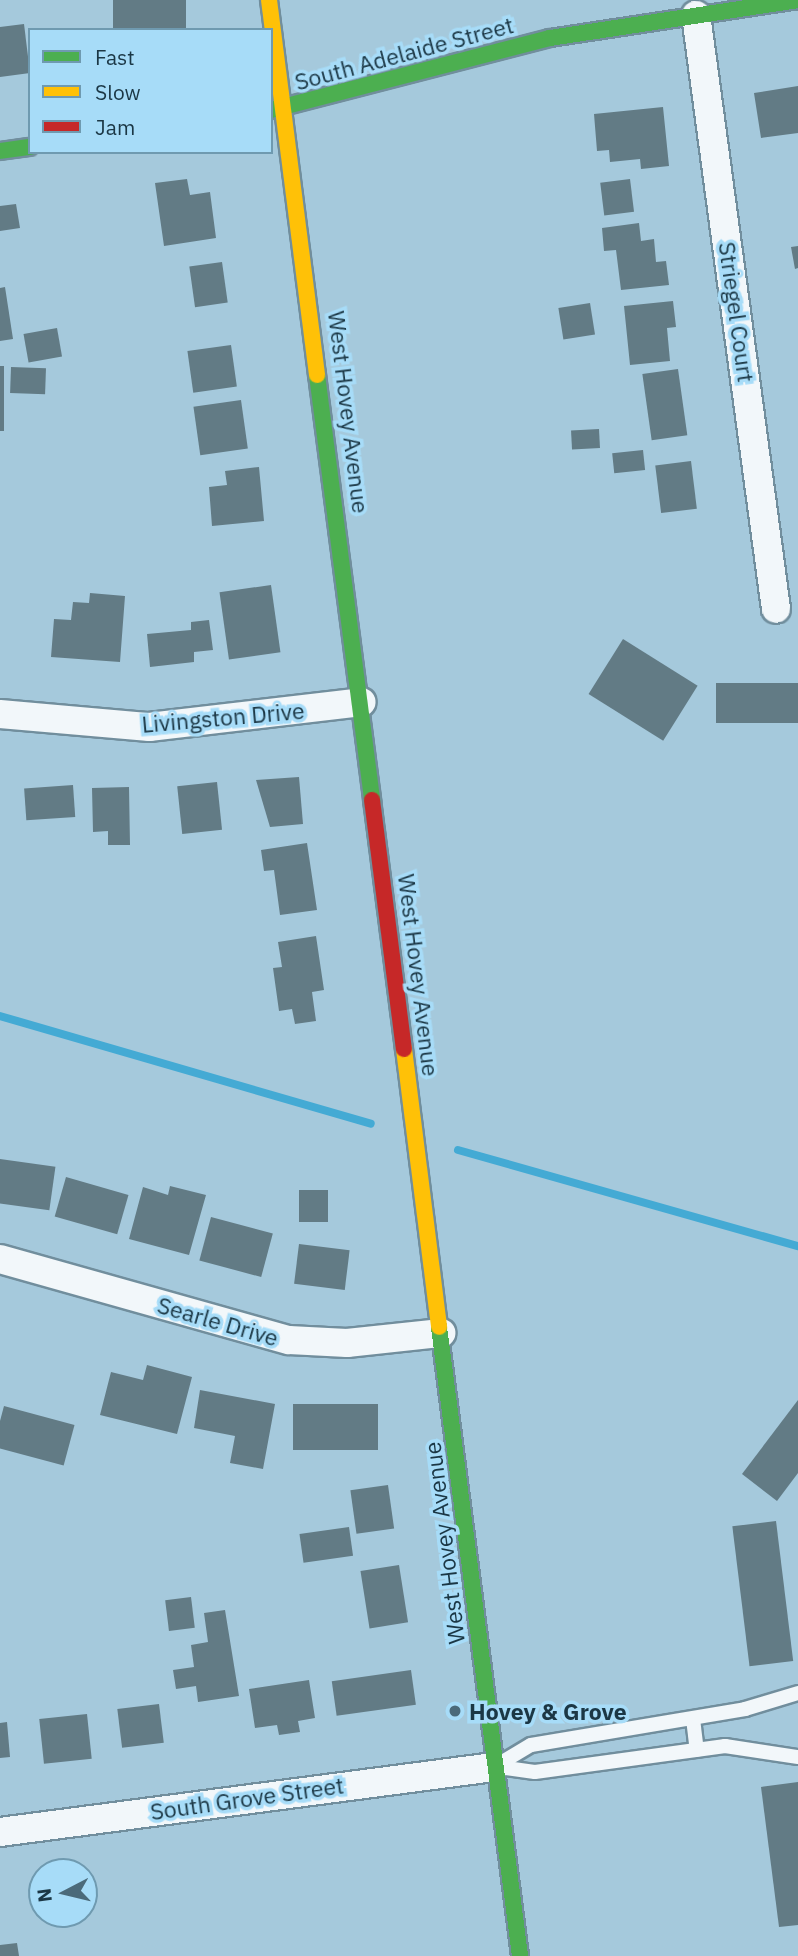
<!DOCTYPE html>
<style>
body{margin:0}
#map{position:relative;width:798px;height:1956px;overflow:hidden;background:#a5c9dc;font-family:"IBM Plex Sans",sans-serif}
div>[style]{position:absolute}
.stream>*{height:8px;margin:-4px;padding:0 4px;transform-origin:4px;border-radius:4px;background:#44aad4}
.building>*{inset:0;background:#627b85;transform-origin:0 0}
.roads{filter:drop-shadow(2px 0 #718e9d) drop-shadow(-2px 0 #718e9d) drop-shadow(0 2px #718e9d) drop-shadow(0 -2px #718e9d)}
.lane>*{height:14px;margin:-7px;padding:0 7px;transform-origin:7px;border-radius:7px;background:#f2f7fa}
.street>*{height:28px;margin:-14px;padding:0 14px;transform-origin:14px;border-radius:14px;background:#f2f7fa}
.fast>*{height:16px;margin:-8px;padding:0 8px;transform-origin:8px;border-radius:8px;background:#4caf50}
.slow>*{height:16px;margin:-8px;padding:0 8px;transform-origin:8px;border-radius:8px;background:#ffc107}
.jam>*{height:16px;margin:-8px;padding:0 8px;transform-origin:8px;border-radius:8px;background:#c62828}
.dots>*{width:19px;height:19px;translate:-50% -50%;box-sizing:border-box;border:4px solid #a7dcf8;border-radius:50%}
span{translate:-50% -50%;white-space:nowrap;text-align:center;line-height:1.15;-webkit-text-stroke:7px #a7dcf8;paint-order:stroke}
.street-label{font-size:23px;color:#1b3745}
.poi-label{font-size:23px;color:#1b3745;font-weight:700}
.left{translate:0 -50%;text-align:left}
.legend{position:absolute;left:28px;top:28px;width:245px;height:126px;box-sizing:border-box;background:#a7dcf8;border:2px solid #6f9ab0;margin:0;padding:9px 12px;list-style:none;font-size:21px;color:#1b3745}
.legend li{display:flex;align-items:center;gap:14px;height:35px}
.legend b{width:35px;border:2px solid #6f9ab0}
.north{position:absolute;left:28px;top:1858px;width:70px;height:70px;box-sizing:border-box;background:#a7dcf8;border:2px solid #6f9ab0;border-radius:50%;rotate:263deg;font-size:19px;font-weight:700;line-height:28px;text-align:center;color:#1b3745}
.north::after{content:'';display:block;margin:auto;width:24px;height:32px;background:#4b6a7a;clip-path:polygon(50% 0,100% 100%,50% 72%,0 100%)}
</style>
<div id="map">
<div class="stream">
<i style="left:0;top:1016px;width:386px;rotate:16.2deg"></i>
<i style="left:458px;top:1150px;width:353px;rotate:15.8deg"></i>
</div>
<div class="building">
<i style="left:113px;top:0;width:73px;height:30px"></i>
<i style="clip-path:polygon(24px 24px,30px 73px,0 77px,0 27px)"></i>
<i style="clip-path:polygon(798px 86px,798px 133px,761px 138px,754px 93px)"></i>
<i style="clip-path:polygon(663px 107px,669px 166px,641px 169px,640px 159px,610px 162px,609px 150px,597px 151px,594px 114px)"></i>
<i style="clip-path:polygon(187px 179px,190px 195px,210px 192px,216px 238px,164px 246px,155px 183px)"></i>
<i style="left:630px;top:179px;width:33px;height:30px;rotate:83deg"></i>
<i style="clip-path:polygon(16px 204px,20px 228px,0 231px,0 206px)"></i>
<i style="clip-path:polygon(639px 223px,641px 241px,654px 239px,656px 262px,666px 261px,669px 285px,621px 290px,616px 250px,604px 251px,602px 228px)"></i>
<i style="clip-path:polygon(798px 246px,798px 268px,795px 269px,791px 247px)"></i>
<i style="left:222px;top:262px;width:41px;height:33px;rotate:82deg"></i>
<i style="clip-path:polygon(5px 287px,13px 339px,0 341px,0 288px)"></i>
<i style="clip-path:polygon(673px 301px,676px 327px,667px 328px,670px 361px,630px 365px,624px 306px)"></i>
<i style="left:590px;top:303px;width:32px;height:32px;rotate:81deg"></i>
<i style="left:57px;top:328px;width:29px;height:34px;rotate:80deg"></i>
<i style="left:231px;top:345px;width:42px;height:44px;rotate:82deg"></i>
<i style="left:0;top:366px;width:4px;height:65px"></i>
<i style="left:11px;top:367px;width:35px;height:26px;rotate:2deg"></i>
<i style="left:678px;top:369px;width:67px;height:36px;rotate:82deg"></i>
<i style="left:241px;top:400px;width:49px;height:48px;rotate:82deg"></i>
<i style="left:599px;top:429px;width:19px;height:28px;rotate:87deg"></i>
<i style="left:643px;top:450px;width:20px;height:31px;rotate:84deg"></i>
<i style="left:691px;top:461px;width:48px;height:36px;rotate:83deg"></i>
<i style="clip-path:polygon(259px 467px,264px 521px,212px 526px,209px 487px,227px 485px,225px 471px)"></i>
<i style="left:271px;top:585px;width:68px;height:52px;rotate:82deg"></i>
<i style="clip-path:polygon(90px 593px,125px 596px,120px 662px,51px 657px,54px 619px,71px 620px,73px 602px,89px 603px)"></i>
<i style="clip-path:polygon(209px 620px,213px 650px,194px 652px,194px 662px,150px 667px,147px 634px,191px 630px,191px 622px)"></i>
<i style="left:623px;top:639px;width:88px;height:65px;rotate:32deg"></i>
<i style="left:798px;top:683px;width:40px;height:82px;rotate:90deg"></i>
<i style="clip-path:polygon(299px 777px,303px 824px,270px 827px,256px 780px)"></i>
<i style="left:217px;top:782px;width:48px;height:40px;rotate:84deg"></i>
<i style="left:73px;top:785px;width:32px;height:49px;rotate:86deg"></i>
<i style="clip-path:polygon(129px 787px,130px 845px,108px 845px,108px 831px,93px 832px,92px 788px)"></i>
<i style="clip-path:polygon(307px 843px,317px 910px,280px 915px,274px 870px,264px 871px,261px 850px)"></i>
<i style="clip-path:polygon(316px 936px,324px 990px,312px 992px,316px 1021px,295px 1024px,292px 1009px,279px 1011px,273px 968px,282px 967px,278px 942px)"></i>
<i style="left:0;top:1159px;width:56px;height:44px;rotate:8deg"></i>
<i style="left:66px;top:1177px;width:65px;height:41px;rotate:16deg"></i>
<i style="clip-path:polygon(170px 1186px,206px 1195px,189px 1255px,129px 1239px,143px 1187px,168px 1195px)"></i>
<i style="left:299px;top:1190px;width:29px;height:32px"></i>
<i style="left:211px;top:1217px;width:64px;height:45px;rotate:15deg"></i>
<i style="left:299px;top:1244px;width:51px;height:40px;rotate:7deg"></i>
<i style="clip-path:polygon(147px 1365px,192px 1377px,177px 1434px,100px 1415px,111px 1372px,143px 1380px)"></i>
<i style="clip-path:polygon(200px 1390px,275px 1404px,263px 1469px,230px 1463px,235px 1436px,194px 1428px)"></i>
<i style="clip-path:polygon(798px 1400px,798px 1473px,777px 1501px,742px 1474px)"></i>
<i style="left:293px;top:1404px;width:85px;height:46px"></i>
<i style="left:4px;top:1406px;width:73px;height:42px;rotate:15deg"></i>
<i style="left:388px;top:1485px;width:44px;height:38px;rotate:82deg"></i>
<i style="left:776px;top:1521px;width:141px;height:44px;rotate:83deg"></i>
<i style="left:349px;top:1527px;width:29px;height:50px;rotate:82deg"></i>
<i style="left:399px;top:1565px;width:58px;height:39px;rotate:81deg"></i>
<i style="left:191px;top:1597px;width:31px;height:26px;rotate:83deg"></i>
<i style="clip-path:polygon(225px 1610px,239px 1696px,198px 1702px,196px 1686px,176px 1689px,173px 1670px,194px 1667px,191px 1645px,208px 1642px,204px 1613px)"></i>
<i style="left:411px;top:1670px;width:35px;height:80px;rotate:82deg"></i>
<i style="clip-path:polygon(309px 1680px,315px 1718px,298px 1721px,300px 1732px,279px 1735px,277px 1725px,255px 1728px,249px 1689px)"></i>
<i style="left:159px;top:1704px;width:39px;height:42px;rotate:83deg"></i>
<i style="left:87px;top:1714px;width:45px;height:48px;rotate:84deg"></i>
<i style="clip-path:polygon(7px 1722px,10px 1757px,0 1758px,0 1723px)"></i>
<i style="clip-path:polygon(798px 1782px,798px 1925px,779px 1927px,761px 1787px)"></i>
<i style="clip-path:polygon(17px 1943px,19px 1956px,0 1956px,0 1945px)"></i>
</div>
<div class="roads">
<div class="lane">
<i style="left:693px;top:1719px;width:31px;rotate:83deg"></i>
<i style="left:499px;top:1764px;width:37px;rotate:-31deg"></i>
<i style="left:531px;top:1745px;width:217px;rotate:-9.5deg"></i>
<i style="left:745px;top:1709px;width:55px;rotate:-16.8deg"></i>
<i style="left:499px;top:1767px;width:36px;rotate:8deg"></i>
<i style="left:535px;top:1772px;width:192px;rotate:-7.8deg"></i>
<i style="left:725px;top:1746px;width:74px;rotate:8.6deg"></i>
</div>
<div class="street">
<i style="left:696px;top:15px;width:599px;rotate:82.33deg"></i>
<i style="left:0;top:714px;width:150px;rotate:5deg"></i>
<i style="left:149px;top:727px;width:214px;rotate:-6.7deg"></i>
<i style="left:0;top:1259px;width:300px;rotate:15.7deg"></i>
<i style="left:289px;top:1340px;width:58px;rotate:3deg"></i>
<i style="left:347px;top:1343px;width:95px;rotate:-6.1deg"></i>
<i style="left:0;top:1832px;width:498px;rotate:-7.5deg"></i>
</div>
<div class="fast">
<i style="left:271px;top:110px;width:288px;rotate:-14.5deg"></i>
<i style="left:550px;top:38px;width:251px;rotate:-8.7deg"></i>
<i style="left:0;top:151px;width:30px;rotate:-8deg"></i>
<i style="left:317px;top:375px;width:429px;rotate:82.6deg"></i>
<i style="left:439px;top:1327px;width:634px;rotate:82.66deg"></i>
</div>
<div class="slow">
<i style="left:269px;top:0;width:378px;rotate:82.7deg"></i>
<i style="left:404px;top:1049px;width:280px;rotate:82.8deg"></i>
</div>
<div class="jam">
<i style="left:372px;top:800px;width:251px;rotate:82.7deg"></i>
</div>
</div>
<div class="dots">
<i style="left:455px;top:1711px;background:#4b6a7a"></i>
</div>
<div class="street-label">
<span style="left:404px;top:53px;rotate:-15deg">South Adelaide Street</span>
<span style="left:737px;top:312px;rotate:82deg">Striegel Court</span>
<span style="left:349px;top:412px;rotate:83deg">West Hovey Avenue</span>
<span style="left:223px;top:717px;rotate:-5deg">Livingston Drive</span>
<span style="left:419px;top:975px;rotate:83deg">West Hovey Avenue</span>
<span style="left:218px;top:1321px;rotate:16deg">Searle Drive</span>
<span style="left:444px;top:1543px;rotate:-97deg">West Hovey Avenue</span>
<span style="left:247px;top:1798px;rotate:-8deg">South Grove Street</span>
</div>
<div class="poi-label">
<span class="left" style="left:469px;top:1711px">Hovey &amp; Grove</span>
</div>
<ul class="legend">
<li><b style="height:9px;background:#4caf50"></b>Fast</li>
<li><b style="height:9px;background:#ffc107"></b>Slow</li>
<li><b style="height:9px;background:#c62828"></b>Jam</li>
</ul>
<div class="north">N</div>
</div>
